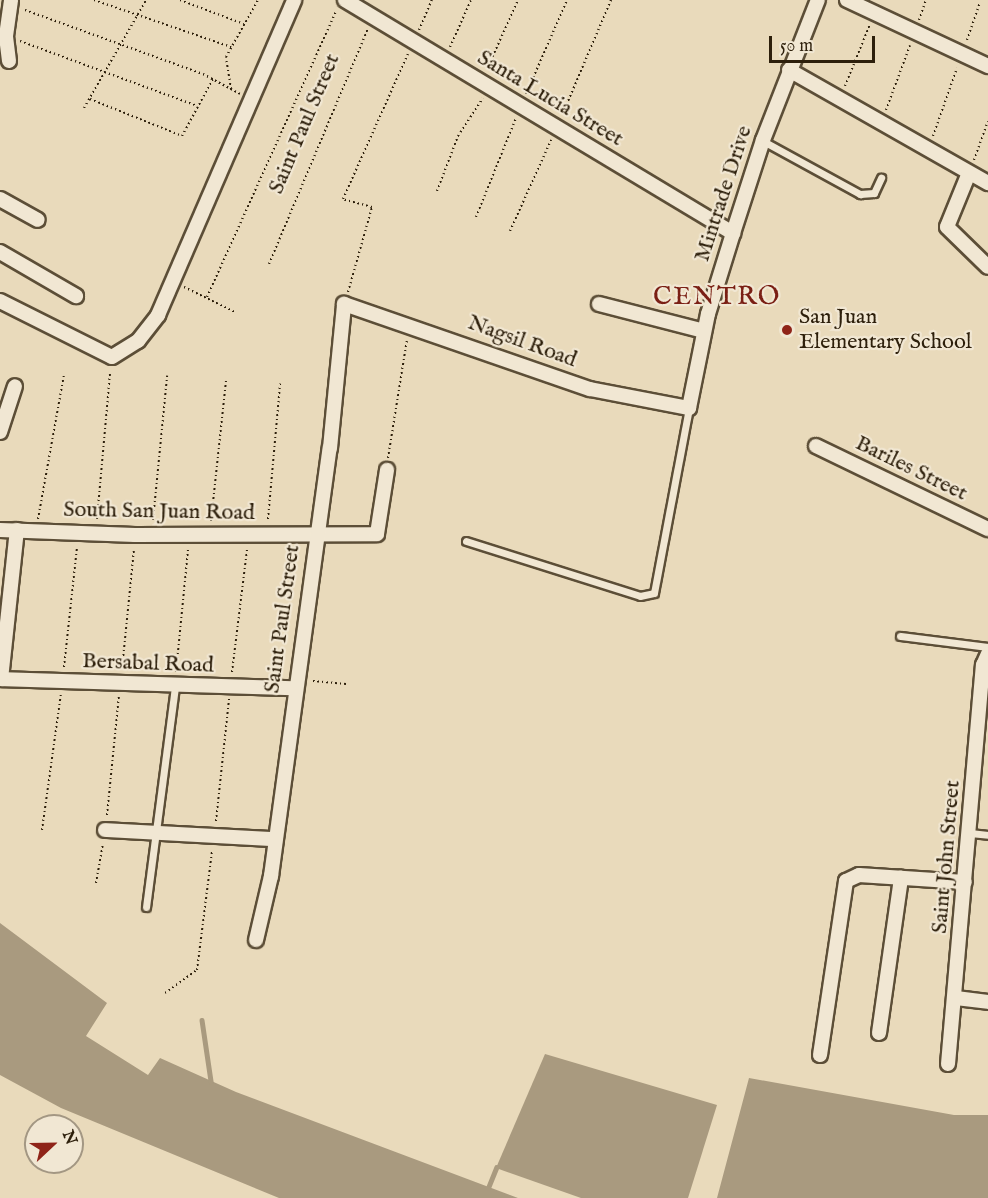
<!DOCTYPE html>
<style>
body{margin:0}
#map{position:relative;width:988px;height:1198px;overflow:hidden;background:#e9dabb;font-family:"IM FELL English",serif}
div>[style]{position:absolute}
.water>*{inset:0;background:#a99a7f}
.stream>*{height:4.5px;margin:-2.25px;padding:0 2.25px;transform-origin:2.25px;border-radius:2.25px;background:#a99a7f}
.path>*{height:2px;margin-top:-1px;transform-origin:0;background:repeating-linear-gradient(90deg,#2d1f0b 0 1.5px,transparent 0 4.5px)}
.roads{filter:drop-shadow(2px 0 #5c4e37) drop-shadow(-2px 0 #5c4e37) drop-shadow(0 2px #5c4e37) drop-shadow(0 -2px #5c4e37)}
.lane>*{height:7px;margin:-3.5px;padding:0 3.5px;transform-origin:3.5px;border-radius:3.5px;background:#f1e7d3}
.street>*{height:14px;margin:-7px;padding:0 7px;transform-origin:7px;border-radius:7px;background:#f1e7d3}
.dots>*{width:16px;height:16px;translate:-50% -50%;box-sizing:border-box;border:3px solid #f1e7d3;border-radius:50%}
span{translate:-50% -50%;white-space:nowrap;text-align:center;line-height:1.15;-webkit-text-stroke:4.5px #f1e7d3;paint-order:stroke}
.street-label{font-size:22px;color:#2d1f0b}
.poi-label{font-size:22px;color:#2d1f0b}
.left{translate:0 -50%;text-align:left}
.quarter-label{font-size:26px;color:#7a1f14;letter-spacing:1.5px}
.north{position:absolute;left:24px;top:1114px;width:60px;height:60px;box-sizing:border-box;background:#f1e7d3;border:2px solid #a39783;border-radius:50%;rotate:68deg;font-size:16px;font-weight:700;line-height:24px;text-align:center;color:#2d1f0b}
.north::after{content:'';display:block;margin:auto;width:21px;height:27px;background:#8f2418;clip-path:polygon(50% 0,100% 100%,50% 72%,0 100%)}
.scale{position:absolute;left:769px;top:36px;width:106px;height:27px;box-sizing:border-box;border:3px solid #2d1f0b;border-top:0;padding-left:8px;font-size:18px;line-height:21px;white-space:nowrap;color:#2d1f0b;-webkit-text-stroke:4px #f1e7d3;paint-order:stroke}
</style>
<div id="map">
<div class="water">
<i style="clip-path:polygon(0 923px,107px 1003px,86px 1036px,148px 1075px,160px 1058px,236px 1092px,518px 1198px,279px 1198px,61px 1108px,0 1075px)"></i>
<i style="clip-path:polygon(545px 1054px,717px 1105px,688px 1198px,581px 1198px,496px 1168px)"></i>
<i style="clip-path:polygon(749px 1078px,954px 1115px,988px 1115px,988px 1198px,717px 1198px)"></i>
</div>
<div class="stream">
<i style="left:202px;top:1020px;width:62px;rotate:81.6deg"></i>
<i style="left:488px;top:1188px;width:22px;rotate:-68deg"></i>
</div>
<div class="path">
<i style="left:94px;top:0;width:145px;rotate:18.9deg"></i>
<i style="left:180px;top:0;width:68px;rotate:20.6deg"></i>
<i style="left:25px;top:10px;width:189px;rotate:19.8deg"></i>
<i style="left:203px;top:74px;width:42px;rotate:28.4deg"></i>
<i style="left:919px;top:20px;width:21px;rotate:-71deg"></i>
<i style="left:419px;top:30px;width:33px;rotate:-67deg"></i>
<i style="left:967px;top:40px;width:39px;rotate:-71deg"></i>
<i style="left:20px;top:41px;width:189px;rotate:20.1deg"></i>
<i style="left:450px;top:47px;width:51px;rotate:-65.9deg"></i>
<i style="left:487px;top:69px;width:76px;rotate:-65.8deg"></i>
<i style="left:845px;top:86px;width:67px;rotate:-68deg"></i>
<i style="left:231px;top:89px;width:32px;rotate:-99deg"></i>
<i style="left:226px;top:57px;width:65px;rotate:-60.7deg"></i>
<i style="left:526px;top:94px;width:103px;rotate:-66.4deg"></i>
<i style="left:90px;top:99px;width:99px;rotate:21.9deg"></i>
<i style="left:182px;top:136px;width:65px;rotate:-61.5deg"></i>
<i style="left:84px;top:108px;width:125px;rotate:-60.1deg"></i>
<i style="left:886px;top:110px;width:69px;rotate:-69.7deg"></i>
<i style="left:563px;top:113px;width:123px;rotate:-67deg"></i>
<i style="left:933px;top:136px;width:72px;rotate:-70.6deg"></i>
<i style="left:974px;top:160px;width:41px;rotate:-70.3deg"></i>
<i style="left:437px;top:191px;width:59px;rotate:-69.1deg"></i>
<i style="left:458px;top:136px;width:45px;rotate:-56.7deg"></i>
<i style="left:476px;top:217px;width:107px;rotate:-68deg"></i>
<i style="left:510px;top:231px;width:100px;rotate:-65.7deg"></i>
<i style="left:269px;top:264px;width:255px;rotate:-67.2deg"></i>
<i style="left:184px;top:287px;width:57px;rotate:26.1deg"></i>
<i style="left:348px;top:292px;width:88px;rotate:-74.2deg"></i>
<i style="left:372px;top:207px;width:30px;rotate:-165deg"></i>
<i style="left:343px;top:199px;width:159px;rotate:-65.9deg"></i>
<i style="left:207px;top:297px;width:314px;rotate:-65.7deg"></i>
<i style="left:388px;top:458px;width:121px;rotate:-80.9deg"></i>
<i style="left:38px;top:519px;width:146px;rotate:-79.8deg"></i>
<i style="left:97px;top:519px;width:148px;rotate:-84.9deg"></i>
<i style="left:268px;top:519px;width:136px;rotate:-84.9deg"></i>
<i style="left:153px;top:520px;width:145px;rotate:-84.4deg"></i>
<i style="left:211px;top:521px;width:141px;rotate:-83.9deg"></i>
<i style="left:64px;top:667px;width:121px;rotate:-83.8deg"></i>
<i style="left:122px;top:669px;width:121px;rotate:-84.3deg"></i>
<i style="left:176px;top:672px;width:124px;rotate:-84.4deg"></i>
<i style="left:232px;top:672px;width:123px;rotate:-83deg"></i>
<i style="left:313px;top:681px;width:36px;rotate:5deg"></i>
<i style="left:107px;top:815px;width:121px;rotate:-84.3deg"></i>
<i style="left:216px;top:821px;width:123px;rotate:-83.9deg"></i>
<i style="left:42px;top:830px;width:138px;rotate:-82.1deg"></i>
<i style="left:96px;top:883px;width:40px;rotate:-80deg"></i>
<i style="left:165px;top:993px;width:39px;rotate:-36deg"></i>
<i style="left:197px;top:970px;width:120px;rotate:-82.8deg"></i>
</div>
<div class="roads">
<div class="lane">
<i style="left:763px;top:141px;width:111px;rotate:28.7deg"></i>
<i style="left:860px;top:194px;width:14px;rotate:-4deg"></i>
<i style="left:874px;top:193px;width:17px;rotate:-65deg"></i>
<i style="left:466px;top:541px;width:182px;rotate:17.5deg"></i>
<i style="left:640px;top:596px;width:14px;rotate:-12deg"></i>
<i style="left:654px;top:593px;width:188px;rotate:-79.3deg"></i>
<i style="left:900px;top:636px;width:89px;rotate:7.1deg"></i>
<i style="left:970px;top:833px;width:18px;rotate:6deg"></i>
<i style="left:146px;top:907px;width:222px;rotate:-82.5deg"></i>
</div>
<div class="street">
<i style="left:345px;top:0;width:453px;rotate:31deg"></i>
<i style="left:847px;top:0;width:156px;rotate:25.1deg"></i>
<i style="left:9px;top:61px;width:25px;rotate:-97deg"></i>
<i style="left:6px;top:36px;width:36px;rotate:-82deg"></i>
<i style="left:789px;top:70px;width:229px;rotate:29.6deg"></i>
<i style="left:969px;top:173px;width:58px;rotate:112.2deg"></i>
<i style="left:947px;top:227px;width:57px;rotate:44.3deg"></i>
<i style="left:0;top:199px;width:43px;rotate:28.9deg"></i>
<i style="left:0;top:252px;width:88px;rotate:30.1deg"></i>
<i style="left:0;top:301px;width:125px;rotate:26.6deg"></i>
<i style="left:112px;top:357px;width:31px;rotate:-32deg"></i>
<i style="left:138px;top:341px;width:33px;rotate:-52deg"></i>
<i style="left:158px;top:315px;width:343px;rotate:-66.6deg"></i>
<i style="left:599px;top:304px;width:108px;rotate:14.4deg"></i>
<i style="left:0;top:432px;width:48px;rotate:-71.9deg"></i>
<i style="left:816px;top:446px;width:191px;rotate:25.8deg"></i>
<i style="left:0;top:530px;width:135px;rotate:2.1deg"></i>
<i style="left:135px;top:535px;width:242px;rotate:-0.2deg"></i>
<i style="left:377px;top:534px;width:65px;rotate:-81.1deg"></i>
<i style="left:0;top:679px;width:294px;rotate:1.8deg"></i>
<i style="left:1px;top:679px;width:150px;rotate:-83.9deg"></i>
<i style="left:105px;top:830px;width:168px;rotate:3.1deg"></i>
<i style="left:256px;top:940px;width:66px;rotate:-76.8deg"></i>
<i style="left:271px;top:876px;width:432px;rotate:-82.2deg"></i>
<i style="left:330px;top:448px;width:145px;rotate:-84.4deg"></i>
<i style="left:344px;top:304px;width:260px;rotate:19.1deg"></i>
<i style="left:590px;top:389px;width:101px;rotate:10.9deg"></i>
<i style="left:689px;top:408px;width:96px;rotate:-78.6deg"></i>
<i style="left:708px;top:314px;width:85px;rotate:-72.8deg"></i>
<i style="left:733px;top:233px;width:98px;rotate:-72.1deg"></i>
<i style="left:763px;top:140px;width:150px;rotate:-68.6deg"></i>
<i style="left:956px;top:998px;width:32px;rotate:7deg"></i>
<i style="left:879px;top:1033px;width:157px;rotate:-81.9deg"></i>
<i style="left:820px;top:1055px;width:176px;rotate:-81.5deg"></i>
<i style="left:846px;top:881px;width:14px;rotate:-25deg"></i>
<i style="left:859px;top:875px;width:106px;rotate:3.8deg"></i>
<i style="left:948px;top:1064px;width:401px;rotate:-85deg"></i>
<i style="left:983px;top:665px;width:12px;rotate:-66deg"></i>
</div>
</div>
<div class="dots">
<i style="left:787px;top:330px;background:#8f2418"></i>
</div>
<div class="street-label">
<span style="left:550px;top:99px;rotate:31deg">Santa Lucia Street</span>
<span style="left:305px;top:124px;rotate:-67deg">Saint Paul Street</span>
<span style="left:724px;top:194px;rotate:-72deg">Mintrade Drive</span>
<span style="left:522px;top:342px;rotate:20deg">Nagsil Road</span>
<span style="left:911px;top:469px;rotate:26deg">Bariles Street</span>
<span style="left:159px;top:512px;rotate:1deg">South San Juan Road</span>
<span style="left:283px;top:619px;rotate:-82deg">Saint Paul Street</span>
<span style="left:148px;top:664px;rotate:2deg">Bersabal Road</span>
<span style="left:947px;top:857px;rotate:-85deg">Saint John Street</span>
</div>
<div class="poi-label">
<span class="left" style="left:799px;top:330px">San Juan<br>Elementary School</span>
</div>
<div class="quarter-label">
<span style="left:717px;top:297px">CENTRO</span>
</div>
<div class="north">N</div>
<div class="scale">50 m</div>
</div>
